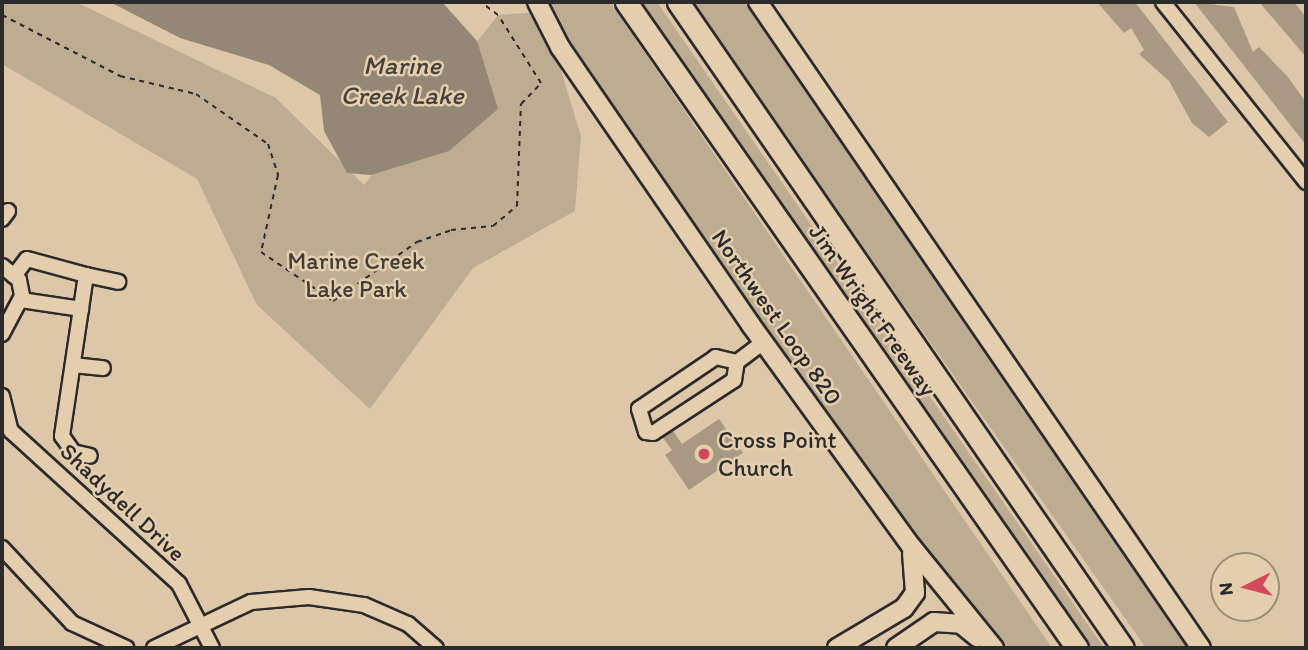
<!DOCTYPE html>
<style>
body{margin:0}
#map{position:relative;width:1308px;height:650px;overflow:hidden;background:#dec7a9;font-family:Itim,sans-serif}
div>[style]{position:absolute}
.green>*{inset:0;background:#bdab92}
.water>*{inset:0;background:#948776}
.building>*{inset:0;background:#a99984}
.path>*{height:2px;margin-top:-1px;transform-origin:0;background:repeating-linear-gradient(90deg,#2b2b2b 0 5px,transparent 0 10px)}
.roads{filter:drop-shadow(2px 0 #2b2b2b) drop-shadow(-2px 0 #2b2b2b) drop-shadow(0 2px #2b2b2b) drop-shadow(0 -2px #2b2b2b)}
.minor>*{height:14px;margin:-7px;padding:0 7px;transform-origin:7px;border-radius:7px;background:#e5ceae}
.major>*{height:18px;margin:-9px;padding:0 9px;transform-origin:9px;border-radius:9px;background:#e5ceae}
.highway>*{height:21px;margin:-10.5px;padding:0 10.5px;transform-origin:10.5px;border-radius:10.5px;background:#e5ceae}
.dots>*{width:19px;height:19px;translate:-50% -50%;box-sizing:border-box;border:4px solid #e5ceae;border-radius:50%}
span{translate:-50% -50%;white-space:nowrap;text-align:center;line-height:1.15;-webkit-text-stroke:5px #e5ceae;paint-order:stroke}
.park-label{font-size:24px;color:#413e3a}
.street-label{font-size:24px;color:#2b2b2b}
.poi-label{font-size:24px;color:#2b2b2b}
.left{translate:0 -50%;text-align:left}
.water-label{font-size:26px;color:#45423e;font-style:italic}
.frame{position:absolute;inset:0;border:4px solid #2b2b2b;pointer-events:none}
.north{position:absolute;left:1210px;top:552px;width:70px;height:70px;box-sizing:border-box;background:#e5ceae;border:2px solid #9b8d7a;border-radius:50%;rotate:264deg;font-size:19px;font-weight:700;line-height:28px;text-align:center;color:#2b2b2b}
.north::after{content:'';display:block;margin:auto;width:24px;height:32px;background:#d1495b;clip-path:polygon(50% 0,100% 100%,50% 72%,0 100%)}
</style>
<div id="map">
<div class="green">
<i style="clip-path:polygon(2px 2px,76px 2px,276px 98px,364px 185px,498px 15px,543px 12px,581px 136px,575px 211px,473px 268px,370px 409px,257px 305px,197px 179px,2px 64px)"></i>
<i style="clip-path:polygon(543px 2px,610px 2px,1052px 648px,1005px 648px,875px 489px)"></i>
<i style="clip-path:polygon(642px 2px,657px 2px,1104px 648px,1091px 648px)"></i>
<i style="clip-path:polygon(690px 2px,744px 2px,1190px 648px,1146px 648px)"></i>
</div>
<div class="water">
<i style="clip-path:polygon(110px 2px,442px 2px,477px 41px,498px 109px,449px 151px,371px 175px,347px 173px,324px 131px,320px 95px,269px 65px,180px 38px)"></i>
</div>
<div class="building">
<i style="clip-path:polygon(1097px 2px,1135px 2px,1228px 122px,1209px 137px,1192px 123px,1169px 81px,1139px 54px,1144px 50px,1131px 28px,1124px 33px)"></i>
<i style="clip-path:polygon(1194px 2px,1234px 7px,1253px 52px,1259px 47px,1287px 76px,1306px 102px,1306px 145px)"></i>
<i style="clip-path:polygon(1259px 2px,1294px 2px,1306px 17px,1306px 57px)"></i>
<i style="clip-path:polygon(719px 419px,743px 453px,689px 490px,665px 455px,672px 450px,663px 438px,673px 431px,682px 444px)"></i>
</div>
<div class="path">
<i style="left:2px;top:15px;width:133px;rotate:27.3deg"></i>
<i style="left:120px;top:76px;width:78px;rotate:13.3deg"></i>
<i style="left:196px;top:94px;width:88px;rotate:34.8deg"></i>
<i style="left:268px;top:144px;width:33px;rotate:72deg"></i>
<i style="left:278px;top:175px;width:79px;rotate:102.4deg"></i>
<i style="left:261px;top:252px;width:87px;rotate:34.2deg"></i>
<i style="left:333px;top:301px;width:103px;rotate:-35.1deg"></i>
<i style="left:417px;top:242px;width:36px;rotate:-19deg"></i>
<i style="left:451px;top:230px;width:42px;rotate:-5.4deg"></i>
<i style="left:493px;top:226px;width:31px;rotate:-40deg"></i>
<i style="left:517px;top:206px;width:102px;rotate:-87.8deg"></i>
<i style="left:521px;top:104px;width:29px;rotate:-46deg"></i>
<i style="left:541px;top:83px;width:80px;rotate:-122.3deg"></i>
<i style="left:498px;top:15px;width:21px;rotate:-143deg"></i>
</div>
<div class="roads">
<div class="minor">
<i style="left:1163px;top:2px;width:230px;rotate:51.5deg"></i>
<i style="left:2px;top:219px;width:10px;rotate:-53deg"></i>
<i style="left:2px;top:266px;width:22px;rotate:39deg"></i>
<i style="left:19px;top:280px;width:16px;rotate:79deg"></i>
<i style="left:22px;top:296px;width:43px;rotate:117.8deg"></i>
<i style="left:86px;top:275px;width:33px;rotate:12deg"></i>
<i style="left:14px;top:276px;width:21px;rotate:-53deg"></i>
<i style="left:27px;top:259px;width:61px;rotate:15.2deg"></i>
<i style="left:86px;top:275px;width:163px;rotate:98.5deg"></i>
<i style="left:62px;top:436px;width:19px;rotate:55deg"></i>
<i style="left:73px;top:452px;width:17px;rotate:13deg"></i>
<i style="left:21px;top:300px;width:61px;rotate:8.5deg"></i>
<i style="left:737px;top:362px;width:22px;rotate:-167deg"></i>
<i style="left:716px;top:357px;width:93px;rotate:146deg"></i>
<i style="left:639px;top:409px;width:24px;rotate:73deg"></i>
<i style="left:646px;top:432px;width:7px;rotate:8deg"></i>
<i style="left:653px;top:433px;width:97px;rotate:-33.2deg"></i>
<i style="left:734px;top:380px;width:18px;rotate:-81deg"></i>
<i style="left:737px;top:362px;width:34px;rotate:-37deg"></i>
<i style="left:73px;top:365px;width:30px;rotate:6deg"></i>
<i style="left:2px;top:396px;width:36px;rotate:76deg"></i>
<i style="left:11px;top:431px;width:227px;rotate:42.3deg"></i>
<i style="left:179px;top:584px;width:72px;rotate:62.7deg"></i>
<i style="left:2px;top:548px;width:103px;rotate:47deg"></i>
<i style="left:72px;top:623px;width:60px;rotate:24.8deg"></i>
<i style="left:154px;top:648px;width:107px;rotate:-25.4deg"></i>
<i style="left:251px;top:602px;width:58px;rotate:-4.9deg"></i>
<i style="left:309px;top:597px;width:56px;rotate:8.3deg"></i>
<i style="left:364px;top:605px;width:48px;rotate:23.4deg"></i>
<i style="left:408px;top:624px;width:37px;rotate:41deg"></i>
</div>
<div class="major">
<i style="left:537px;top:2px;width:51px;rotate:62.9deg"></i>
<i style="left:560px;top:47px;width:337px;rotate:55.5deg"></i>
<i style="left:751px;top:325px;width:273px;rotate:54.1deg"></i>
<i style="left:911px;top:546px;width:132px;rotate:50.9deg"></i>
<i style="left:758px;top:2px;width:783px;rotate:55.56deg"></i>
<i style="left:837px;top:648px;width:78px;rotate:-30.8deg"></i>
<i style="left:904px;top:608px;width:19px;rotate:-54deg"></i>
<i style="left:915px;top:593px;width:40px;rotate:-94.3deg"></i>
<i style="left:896px;top:648px;width:46px;rotate:-34.4deg"></i>
<i style="left:934px;top:622px;width:27px;rotate:4deg"></i>
<i style="left:961px;top:624px;width:21px;rotate:39deg"></i>
</div>
<div class="highway">
<i style="left:626px;top:2px;width:788px;rotate:55.08deg"></i>
<i style="left:678px;top:2px;width:784px;rotate:55.44deg"></i>
</div>
</div>
<div class="dots">
<i style="left:704px;top:454px;background:#d1495b"></i>
</div>
<div class="park-label">
<span style="left:356px;top:275px">Marine Creek<br>Lake Park</span>
</div>
<div class="street-label">
<span style="left:873px;top:310px;rotate:55deg">Jim Wright Freeway</span>
<span style="left:777px;top:317px;rotate:55deg">Northwest Loop 820</span>
<span style="left:123px;top:502px;rotate:43deg">Shadydell Drive</span>
</div>
<div class="poi-label">
<span class="left" style="left:718px;top:454px">Cross Point<br>Church</span>
</div>
<div class="water-label">
<span style="left:402px;top:81px">Marine<br>Creek Lake</span>
</div>
<div class="frame"></div>
<div class="north">N</div>
</div>
